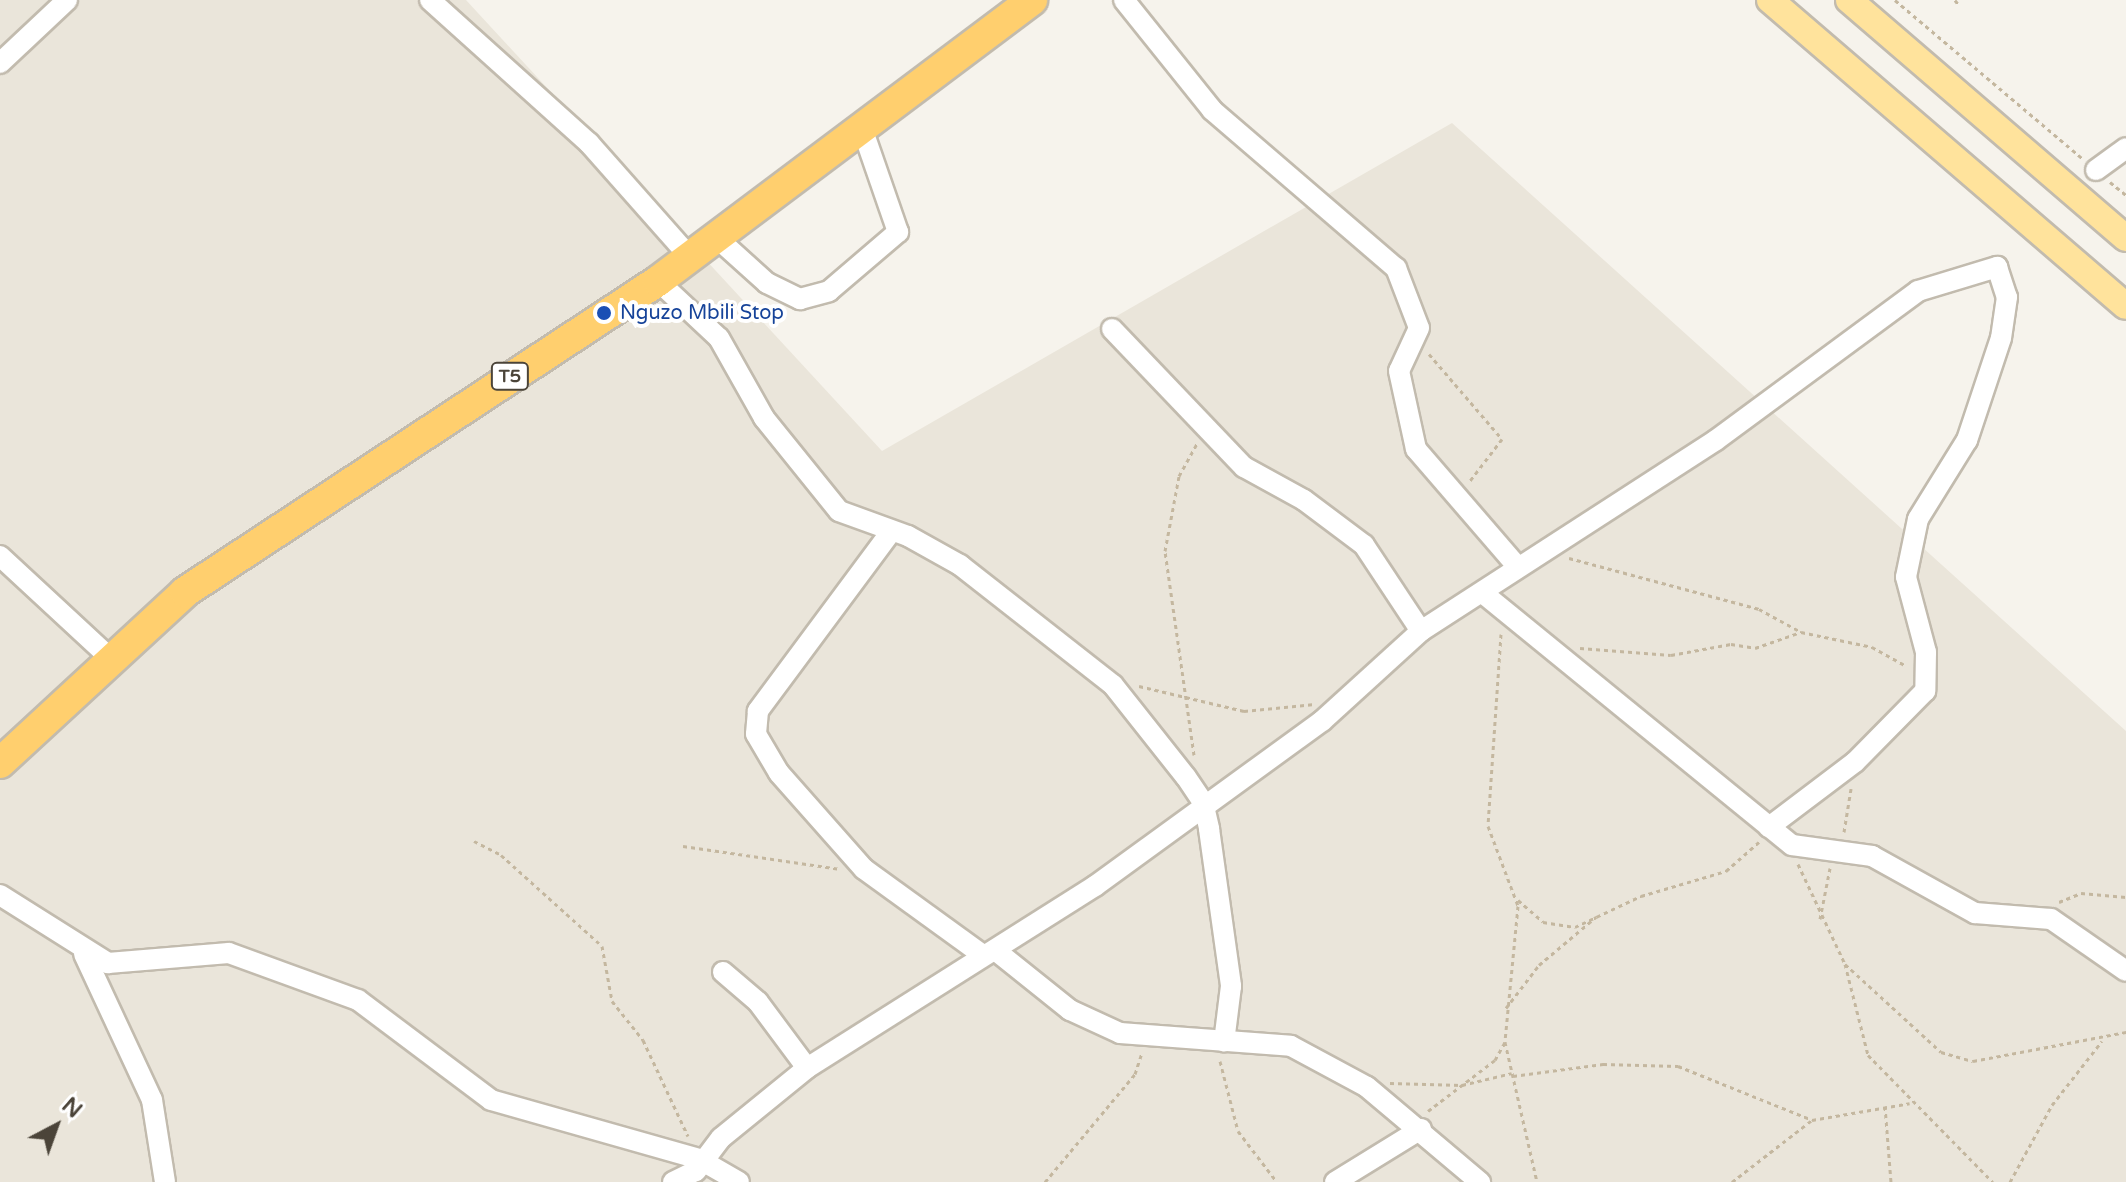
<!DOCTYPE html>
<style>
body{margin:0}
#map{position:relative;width:2126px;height:1182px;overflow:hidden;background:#f6f3ec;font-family:"Varela Round",sans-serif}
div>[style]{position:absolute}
.residential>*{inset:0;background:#eae5da}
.path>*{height:3px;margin-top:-1.5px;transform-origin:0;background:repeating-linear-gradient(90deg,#c4b79f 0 4px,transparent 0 8px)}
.roads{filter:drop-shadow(2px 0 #c2bbae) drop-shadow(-2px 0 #c2bbae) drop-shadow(0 2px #c2bbae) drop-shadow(0 -2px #c2bbae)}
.minor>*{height:20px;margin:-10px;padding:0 10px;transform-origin:10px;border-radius:10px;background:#fff}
.major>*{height:26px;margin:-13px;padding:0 13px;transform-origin:13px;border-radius:13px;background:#ffe39c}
.highway>*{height:30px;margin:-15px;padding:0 15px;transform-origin:15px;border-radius:15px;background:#ffcf6e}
.dots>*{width:22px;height:22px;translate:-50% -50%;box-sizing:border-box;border:4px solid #fff;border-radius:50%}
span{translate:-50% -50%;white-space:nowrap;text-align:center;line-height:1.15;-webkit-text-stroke:8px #fff;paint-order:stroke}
.shield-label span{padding:2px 6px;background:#fff;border:2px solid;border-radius:6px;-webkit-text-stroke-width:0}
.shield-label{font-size:18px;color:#4b4439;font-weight:700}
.transit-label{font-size:20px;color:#164399}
.left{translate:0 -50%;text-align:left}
.north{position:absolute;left:16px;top:1086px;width:80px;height:80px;-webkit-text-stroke:6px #fff;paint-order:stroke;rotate:41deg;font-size:22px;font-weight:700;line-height:32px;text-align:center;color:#4b4439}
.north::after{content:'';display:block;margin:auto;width:28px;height:36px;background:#4b4439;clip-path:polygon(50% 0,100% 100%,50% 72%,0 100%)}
</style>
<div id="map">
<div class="residential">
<i style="clip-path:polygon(0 0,466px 0,882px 451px,1452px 123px,2126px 731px,2126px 1182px,0 1182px)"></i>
</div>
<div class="path">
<i style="left:1895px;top:0;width:246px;rotate:40.2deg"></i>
<i style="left:1955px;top:0;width:5px;rotate:53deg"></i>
<i style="left:2110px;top:182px;width:21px;rotate:39deg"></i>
<i style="left:1429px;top:354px;width:112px;rotate:49.3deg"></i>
<i style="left:1502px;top:439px;width:54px;rotate:127.5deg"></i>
<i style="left:1569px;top:558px;width:197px;rotate:15deg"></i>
<i style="left:1759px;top:609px;width:48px;rotate:28.7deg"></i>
<i style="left:1501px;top:634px;width:192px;rotate:93.9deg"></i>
<i style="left:1488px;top:826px;width:85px;rotate:69.4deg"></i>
<i style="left:1518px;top:906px;width:137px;rotate:95.5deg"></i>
<i style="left:1505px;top:1042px;width:144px;rotate:77.1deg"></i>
<i style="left:1580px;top:648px;width:91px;rotate:4.4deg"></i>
<i style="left:1671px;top:655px;width:61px;rotate:-10.4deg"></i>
<i style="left:1731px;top:644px;width:24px;rotate:9deg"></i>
<i style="left:1755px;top:648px;width:49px;rotate:-19.2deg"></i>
<i style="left:1801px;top:632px;width:73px;rotate:11.9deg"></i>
<i style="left:1872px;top:647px;width:39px;rotate:29deg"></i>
<i style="left:1139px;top:686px;width:108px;rotate:13.4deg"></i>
<i style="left:1244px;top:711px;width:71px;rotate:-5.6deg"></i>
<i style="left:1194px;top:755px;width:206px;rotate:-98.1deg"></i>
<i style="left:1165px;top:551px;width:76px;rotate:-79.4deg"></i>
<i style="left:1179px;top:476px;width:38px;rotate:-61deg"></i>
<i style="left:1844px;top:832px;width:44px;rotate:-80.8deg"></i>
<i style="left:474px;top:841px;width:30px;rotate:27deg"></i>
<i style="left:501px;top:855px;width:136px;rotate:42deg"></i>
<i style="left:602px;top:946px;width:56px;rotate:79.7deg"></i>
<i style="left:612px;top:1001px;width:50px;rotate:51.5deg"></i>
<i style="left:643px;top:1040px;width:106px;rotate:64.9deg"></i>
<i style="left:683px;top:846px;width:159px;rotate:8.3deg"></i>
<i style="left:1798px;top:864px;width:110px;rotate:64.8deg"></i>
<i style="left:1845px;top:964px;width:130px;rotate:42.5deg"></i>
<i style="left:1941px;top:1052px;width:33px;rotate:16deg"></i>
<i style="left:1973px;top:1061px;width:156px;rotate:-10.7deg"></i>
<i style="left:1518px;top:900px;width:33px;rotate:41deg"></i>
<i style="left:1543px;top:922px;width:32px;rotate:9deg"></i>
<i style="left:1575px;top:927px;width:73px;rotate:-25.2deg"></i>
<i style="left:1641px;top:896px;width:89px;rotate:-16.4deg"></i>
<i style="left:1726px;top:871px;width:44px;rotate:-41.3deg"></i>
<i style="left:2059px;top:902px;width:24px;rotate:-22deg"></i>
<i style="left:2081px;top:893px;width:45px;rotate:5.1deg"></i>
<i style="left:1820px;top:919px;width:52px;rotate:-78.9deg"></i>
<i style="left:1845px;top:964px;width:94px;rotate:75.8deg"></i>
<i style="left:1868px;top:1055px;width:178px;rotate:45.5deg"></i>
<i style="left:1506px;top:1008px;width:54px;rotate:-52.5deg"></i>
<i style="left:1539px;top:965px;width:75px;rotate:-40.1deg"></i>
<i style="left:1220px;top:1061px;width:72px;rotate:75.6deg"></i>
<i style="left:1238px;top:1131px;width:64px;rotate:52.6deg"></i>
<i style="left:1513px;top:1076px;width:91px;rotate:-7.6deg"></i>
<i style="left:1603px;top:1064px;width:75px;rotate:1.5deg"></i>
<i style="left:1678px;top:1066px;width:144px;rotate:21.9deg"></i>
<i style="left:1812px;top:1120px;width:99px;rotate:-9.8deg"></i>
<i style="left:1390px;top:1083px;width:72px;rotate:1.6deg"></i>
<i style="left:1462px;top:1085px;width:51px;rotate:-13.5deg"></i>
<i style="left:1885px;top:1106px;width:76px;rotate:85.5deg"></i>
<i style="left:1428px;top:1111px;width:84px;rotate:-37.3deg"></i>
<i style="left:1495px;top:1060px;width:21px;rotate:-61deg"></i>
<i style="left:1045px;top:1182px;width:141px;rotate:-50.2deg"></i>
<i style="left:1135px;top:1074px;width:23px;rotate:-72deg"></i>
<i style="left:1732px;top:1182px;width:101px;rotate:-37.8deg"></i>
<i style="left:2010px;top:1182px;width:88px;rotate:-61.4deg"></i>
<i style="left:2052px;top:1105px;width:81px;rotate:-52deg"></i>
</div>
<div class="roads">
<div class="minor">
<i style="left:430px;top:0;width:214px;rotate:42deg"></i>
<i style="left:589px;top:143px;width:152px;rotate:48.5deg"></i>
<i style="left:1124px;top:0;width:141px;rotate:51.3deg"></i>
<i style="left:1212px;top:110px;width:243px;rotate:40.7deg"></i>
<i style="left:1396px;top:268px;width:64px;rotate:69deg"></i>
<i style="left:1419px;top:328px;width:47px;rotate:114.9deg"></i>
<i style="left:1399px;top:371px;width:80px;rotate:77.7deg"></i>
<i style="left:1416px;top:449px;width:156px;rotate:49.2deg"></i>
<i style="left:0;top:63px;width:92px;rotate:-43.2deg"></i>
<i style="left:2096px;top:170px;width:37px;rotate:-36deg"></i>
<i style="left:717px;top:238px;width:67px;rotate:42deg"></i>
<i style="left:767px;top:283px;width:37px;rotate:26deg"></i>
<i style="left:800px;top:299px;width:30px;rotate:-15deg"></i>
<i style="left:829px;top:291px;width:91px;rotate:-40.5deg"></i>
<i style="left:898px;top:232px;width:107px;rotate:-109.1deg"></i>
<i style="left:658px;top:281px;width:83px;rotate:43.1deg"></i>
<i style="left:719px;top:338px;width:92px;rotate:60.6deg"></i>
<i style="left:764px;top:418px;width:119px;rotate:51.1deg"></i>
<i style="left:839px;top:511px;width:73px;rotate:19.9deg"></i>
<i style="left:908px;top:536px;width:60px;rotate:29.1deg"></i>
<i style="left:960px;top:565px;width:194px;rotate:38.1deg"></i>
<i style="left:1113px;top:685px;width:117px;rotate:51.6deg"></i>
<i style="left:1186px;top:777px;width:30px;rotate:56deg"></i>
<i style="left:1203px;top:802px;width:28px;rotate:77deg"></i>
<i style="left:1209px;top:829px;width:159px;rotate:82deg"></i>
<i style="left:1231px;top:986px;width:56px;rotate:97.1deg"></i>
<i style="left:1112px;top:329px;width:191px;rotate:46.3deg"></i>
<i style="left:1244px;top:467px;width:68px;rotate:28.8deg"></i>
<i style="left:1304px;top:500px;width:75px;rotate:36.9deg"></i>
<i style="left:1364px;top:545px;width:103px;rotate:56.5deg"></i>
<i style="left:890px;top:533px;width:222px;rotate:126.6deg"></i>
<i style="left:758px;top:711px;width:23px;rotate:95deg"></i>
<i style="left:756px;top:734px;width:45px;rotate:59.5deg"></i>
<i style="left:779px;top:773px;width:128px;rotate:48.5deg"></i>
<i style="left:864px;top:869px;width:147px;rotate:35.9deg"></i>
<i style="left:0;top:556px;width:149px;rotate:42.8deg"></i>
<i style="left:1484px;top:594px;width:397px;rotate:39.2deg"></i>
<i style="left:1792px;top:845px;width:81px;rotate:7.8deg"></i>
<i style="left:1872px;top:856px;width:118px;rotate:29deg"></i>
<i style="left:1975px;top:913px;width:76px;rotate:4.5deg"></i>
<i style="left:2051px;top:919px;width:91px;rotate:34.7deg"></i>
<i style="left:0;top:895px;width:128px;rotate:32.2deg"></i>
<i style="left:108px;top:963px;width:121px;rotate:-4.7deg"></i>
<i style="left:229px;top:953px;width:137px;rotate:20deg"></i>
<i style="left:358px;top:1000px;width:166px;rotate:36.9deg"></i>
<i style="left:491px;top:1100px;width:216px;rotate:15.8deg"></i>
<i style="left:699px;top:1159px;width:46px;rotate:29.9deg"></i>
<i style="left:995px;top:950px;width:96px;rotate:38.7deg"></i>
<i style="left:1070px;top:1010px;width:55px;rotate:24.7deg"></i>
<i style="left:1120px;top:1033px;width:171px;rotate:4.3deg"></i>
<i style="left:1291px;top:1046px;width:86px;rotate:28.3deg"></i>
<i style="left:1367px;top:1087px;width:148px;rotate:40.1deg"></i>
<i style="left:84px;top:954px;width:161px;rotate:65deg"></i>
<i style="left:152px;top:1100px;width:83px;rotate:81deg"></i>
<i style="left:723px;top:972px;width:46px;rotate:40.6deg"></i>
<i style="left:758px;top:1002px;width:82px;rotate:53.4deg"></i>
<i style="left:673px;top:1182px;width:25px;rotate:-26deg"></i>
<i style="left:696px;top:1171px;width:41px;rotate:-52.9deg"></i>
<i style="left:721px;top:1138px;width:111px;rotate:-39.1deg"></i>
<i style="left:807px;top:1068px;width:341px;rotate:-32.3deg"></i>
<i style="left:1095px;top:886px;width:281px;rotate:-36deg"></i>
<i style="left:1322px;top:721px;width:134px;rotate:-42.3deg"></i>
<i style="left:1421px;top:631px;width:351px;rotate:-32.9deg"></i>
<i style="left:1716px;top:440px;width:251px;rotate:-36.4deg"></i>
<i style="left:1918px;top:291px;width:83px;rotate:-16.9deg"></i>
<i style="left:1997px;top:267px;width:32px;rotate:72deg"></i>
<i style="left:2007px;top:297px;width:41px;rotate:98.3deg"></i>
<i style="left:2001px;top:338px;width:108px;rotate:108.4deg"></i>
<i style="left:1967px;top:440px;width:93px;rotate:121.8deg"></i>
<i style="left:1918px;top:519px;width:59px;rotate:101.7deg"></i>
<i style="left:1906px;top:577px;width:78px;rotate:75.1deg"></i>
<i style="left:1926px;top:652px;width:39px;rotate:91deg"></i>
<i style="left:1925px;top:691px;width:100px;rotate:134.6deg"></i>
<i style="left:1855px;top:762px;width:108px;rotate:142.9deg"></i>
<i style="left:1335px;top:1182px;width:101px;rotate:-31.6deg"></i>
</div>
<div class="major">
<i style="left:1770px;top:0;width:469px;rotate:40.7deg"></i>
<i style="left:1849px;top:0;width:365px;rotate:40.7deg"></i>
</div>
<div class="highway">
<i style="left:0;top:763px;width:252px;rotate:-42.7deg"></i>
<i style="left:185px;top:592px;width:566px;rotate:-33.33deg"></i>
<i style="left:658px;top:281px;width:468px;rotate:-36.9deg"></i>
</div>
</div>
<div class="dots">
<i style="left:604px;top:313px;background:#1a4fb4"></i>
</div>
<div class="shield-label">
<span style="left:510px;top:376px">T5</span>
</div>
<div class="transit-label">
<span class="left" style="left:620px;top:313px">Nguzo Mbili Stop</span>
</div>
<div class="north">N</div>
</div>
